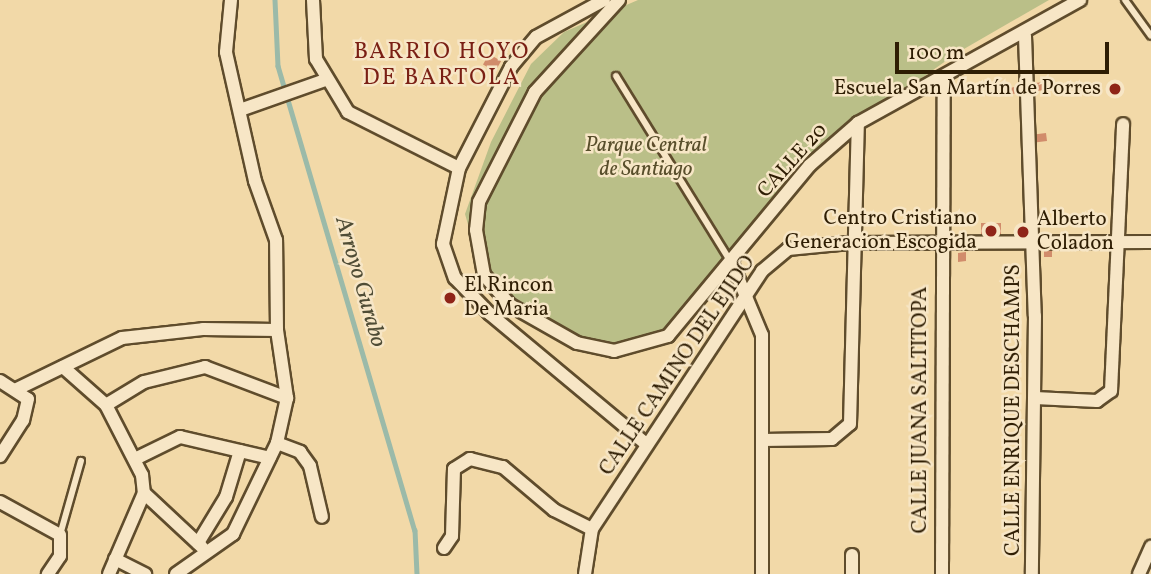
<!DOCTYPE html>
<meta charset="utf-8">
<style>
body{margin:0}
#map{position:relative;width:1151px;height:574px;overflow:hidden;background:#f2d9a8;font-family:Vollkorn,serif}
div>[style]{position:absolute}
.green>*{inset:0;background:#babf88}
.stream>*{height:4.5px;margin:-2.25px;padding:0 2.25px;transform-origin:2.25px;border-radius:2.25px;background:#9bbaa9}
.building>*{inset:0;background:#d18c6b;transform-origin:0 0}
.roads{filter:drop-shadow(2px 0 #5f4c2c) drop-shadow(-2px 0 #5f4c2c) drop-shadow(0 2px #5f4c2c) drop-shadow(0 -2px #5f4c2c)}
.service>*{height:6px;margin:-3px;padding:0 3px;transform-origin:3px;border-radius:3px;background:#f7e6c6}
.minor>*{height:12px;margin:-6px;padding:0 6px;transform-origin:6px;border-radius:6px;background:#f7e6c6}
.dots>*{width:19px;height:19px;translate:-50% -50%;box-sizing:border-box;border:4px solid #f7e6c6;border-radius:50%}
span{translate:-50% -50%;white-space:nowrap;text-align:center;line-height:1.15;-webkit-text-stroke:5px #f7e6c6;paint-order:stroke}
.poi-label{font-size:21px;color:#2e1d03}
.right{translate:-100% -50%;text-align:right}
.left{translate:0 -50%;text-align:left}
.park-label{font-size:21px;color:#584e2b;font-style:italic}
.street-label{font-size:21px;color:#2e1d03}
.neighbourhood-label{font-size:23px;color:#7a1f14;letter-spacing:2px}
.water-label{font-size:23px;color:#4f4c35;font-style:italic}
.scale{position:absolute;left:895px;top:42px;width:214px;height:32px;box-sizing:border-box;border:4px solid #2e1d03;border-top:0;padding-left:9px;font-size:21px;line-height:24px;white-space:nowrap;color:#2e1d03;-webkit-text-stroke:5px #f7e6c6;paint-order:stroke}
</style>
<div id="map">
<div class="green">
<i style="clip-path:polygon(638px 0,1049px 0,957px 53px,836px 139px,659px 342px,577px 343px,516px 302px,478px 260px,465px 214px,491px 142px,531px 64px,564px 32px)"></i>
</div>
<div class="stream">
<i style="left:275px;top:0;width:66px;rotate:87.4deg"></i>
<i style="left:278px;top:66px;width:484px;rotate:73.6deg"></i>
<i style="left:415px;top:530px;width:44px;rotate:87.4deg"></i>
</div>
<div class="building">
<i style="left:489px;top:54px;width:14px;height:12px;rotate:30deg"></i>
<i style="left:1044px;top:82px;width:8px;height:11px;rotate:83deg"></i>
<i style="clip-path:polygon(1019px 86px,1020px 93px,1011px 94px,1010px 88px)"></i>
<i style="left:1046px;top:133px;width:8px;height:10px;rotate:83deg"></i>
<i style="left:1001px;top:223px;width:15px;height:20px;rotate:90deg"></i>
<i style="left:1018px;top:227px;width:11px;height:9px"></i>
<i style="left:1044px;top:249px;width:8px;height:8px"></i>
<i style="clip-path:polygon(966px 252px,966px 261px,958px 262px,958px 253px)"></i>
</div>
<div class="roads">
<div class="service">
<i style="left:1125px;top:0;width:44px;rotate:54.2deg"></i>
<i style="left:616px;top:76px;width:219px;rotate:58.3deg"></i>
<i style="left:60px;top:535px;width:77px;rotate:-74.2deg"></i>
</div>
<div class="minor">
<i style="left:313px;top:0;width:59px;rotate:87.1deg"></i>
<i style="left:316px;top:59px;width:62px;rotate:58.9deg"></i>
<i style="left:348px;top:112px;width:124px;rotate:26.8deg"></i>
<i style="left:604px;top:0;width:77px;rotate:151.4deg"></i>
<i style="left:536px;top:37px;width:39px;rotate:130deg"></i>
<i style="left:511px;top:67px;width:114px;rotate:117.2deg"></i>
<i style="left:459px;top:168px;width:78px;rotate:101.9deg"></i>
<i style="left:443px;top:244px;width:36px;rotate:71deg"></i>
<i style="left:455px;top:278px;width:50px;rotate:45.8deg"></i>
<i style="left:490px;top:314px;width:203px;rotate:39.8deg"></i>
<i style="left:619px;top:0;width:125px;rotate:132.4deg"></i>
<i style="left:535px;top:92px;width:123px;rotate:117deg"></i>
<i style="left:479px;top:202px;width:28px;rotate:96deg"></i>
<i style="left:476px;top:230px;width:46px;rotate:79.9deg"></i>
<i style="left:484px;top:275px;width:40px;rotate:49deg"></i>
<i style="left:510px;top:305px;width:77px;rotate:29.6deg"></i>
<i style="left:577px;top:343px;width:38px;rotate:12deg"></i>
<i style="left:614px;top:351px;width:56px;rotate:-15.5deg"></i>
<i style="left:668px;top:336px;width:222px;rotate:-50.3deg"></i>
<i style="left:810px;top:165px;width:64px;rotate:-41.2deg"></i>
<i style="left:858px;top:123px;width:254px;rotate:-29deg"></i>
<i style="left:1025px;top:36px;width:280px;rotate:88deg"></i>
<i style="left:1035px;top:316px;width:258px;rotate:90.7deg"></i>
<i style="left:240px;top:110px;width:90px;rotate:-19.4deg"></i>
<i style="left:732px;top:263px;width:78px;rotate:67.4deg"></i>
<i style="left:762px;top:335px;width:239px;rotate:90deg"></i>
<i style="left:63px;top:367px;width:57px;rotate:41.5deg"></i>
<i style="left:106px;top:405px;width:79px;rotate:62.8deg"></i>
<i style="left:142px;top:475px;width:18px;rotate:84deg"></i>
<i style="left:144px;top:493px;width:88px;rotate:113.4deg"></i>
<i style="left:0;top:381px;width:33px;rotate:33deg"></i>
<i style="left:28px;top:399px;width:22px;rotate:103deg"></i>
<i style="left:23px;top:420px;width:43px;rotate:122.6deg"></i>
<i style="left:15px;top:390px;width:119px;rotate:-25.9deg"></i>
<i style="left:122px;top:338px;width:81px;rotate:-6.3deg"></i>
<i style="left:203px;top:329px;width:74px;rotate:0.8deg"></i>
<i style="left:1035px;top:398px;width:62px;rotate:2.8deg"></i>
<i style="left:1097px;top:401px;width:17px;rotate:-36deg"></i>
<i style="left:1111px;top:391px;width:267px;rotate:-87.4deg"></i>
<i style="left:106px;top:405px;width:44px;rotate:-31.2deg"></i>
<i style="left:144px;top:382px;width:63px;rotate:-13.8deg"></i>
<i style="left:205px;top:367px;width:88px;rotate:20.7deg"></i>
<i style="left:762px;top:440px;width:70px;rotate:-0.8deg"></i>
<i style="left:832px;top:439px;width:23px;rotate:-40deg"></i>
<i style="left:850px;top:424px;width:301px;rotate:-88.5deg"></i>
<i style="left:277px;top:443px;width:25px;rotate:21deg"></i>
<i style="left:300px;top:452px;width:17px;rotate:54deg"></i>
<i style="left:310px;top:466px;width:52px;rotate:76.8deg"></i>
<i style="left:137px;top:458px;width:48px;rotate:-26deg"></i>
<i style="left:180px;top:437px;width:92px;rotate:13.1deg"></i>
<i style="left:144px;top:493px;width:79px;rotate:43deg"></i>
<i style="left:0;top:502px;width:68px;rotate:28.8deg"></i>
<i style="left:60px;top:535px;width:21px;rotate:90deg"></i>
<i style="left:60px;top:556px;width:22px;rotate:124deg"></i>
<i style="left:198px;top:543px;width:54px;rotate:-58.7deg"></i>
<i style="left:226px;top:497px;width:48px;rotate:-73.1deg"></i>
<i style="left:444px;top:548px;width:14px;rotate:-56deg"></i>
<i style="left:452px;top:536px;width:67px;rotate:-88.3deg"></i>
<i style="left:454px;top:469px;width:19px;rotate:-32deg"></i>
<i style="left:470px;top:459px;width:34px;rotate:14deg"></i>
<i style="left:503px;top:467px;width:67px;rotate:40.1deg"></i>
<i style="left:554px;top:510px;width:42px;rotate:26.6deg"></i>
<i style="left:115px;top:559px;width:34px;rotate:27deg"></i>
<i style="left:176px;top:574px;width:70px;rotate:-35.1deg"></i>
<i style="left:233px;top:534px;width:101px;rotate:-64.2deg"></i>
<i style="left:277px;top:443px;width:46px;rotate:-77.5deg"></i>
<i style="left:287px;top:398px;width:69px;rotate:-98.4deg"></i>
<i style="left:277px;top:330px;width:90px;rotate:-90.6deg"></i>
<i style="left:276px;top:240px;width:63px;rotate:-109.6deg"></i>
<i style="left:255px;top:181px;width:132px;rotate:-102.7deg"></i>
<i style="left:226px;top:52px;width:52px;rotate:-84.5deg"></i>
<i style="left:585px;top:574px;width:46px;rotate:-81.2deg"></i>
<i style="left:592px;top:529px;width:309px;rotate:-56.6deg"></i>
<i style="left:762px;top:271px;width:34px;rotate:-40deg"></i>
<i style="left:788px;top:249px;width:62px;rotate:-5.5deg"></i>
<i style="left:850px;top:243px;width:301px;rotate:-0.2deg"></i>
<i style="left:852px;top:574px;width:19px;rotate:-90deg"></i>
<i style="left:942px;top:574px;width:495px;rotate:-89.8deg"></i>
<i style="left:1139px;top:574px;width:30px;rotate:-66deg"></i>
</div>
</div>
<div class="dots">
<i style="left:1115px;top:89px;background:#8f2418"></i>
<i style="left:991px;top:231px;background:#8f2418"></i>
<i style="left:1023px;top:232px;background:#8f2418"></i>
<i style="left:450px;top:298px;background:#8f2418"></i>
</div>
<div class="poi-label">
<span class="right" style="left:1101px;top:89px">Escuela San Martín de Porres</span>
<span class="right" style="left:977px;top:231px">Centro Cristiano<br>Generacion Escogida</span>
<span class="left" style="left:1037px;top:232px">Alberto<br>Coladon</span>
<span class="left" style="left:464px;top:298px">El Rincon<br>De Maria</span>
</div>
<div class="park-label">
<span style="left:646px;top:158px">Parque Central<br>de Santiago</span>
</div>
<div class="street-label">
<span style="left:793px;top:161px;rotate:-48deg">CALLE 20</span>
<span style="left:678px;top:366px;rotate:-56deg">CALLE CAMINO DEL EJIDO</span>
<span style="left:921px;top:410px;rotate:-90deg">CALLE JUANA SALTITOPA</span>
<span style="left:1014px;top:410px;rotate:-90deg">CALLE ENRIQUE DESCHAMPS</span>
</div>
<div class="neighbourhood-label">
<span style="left:442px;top:65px">BARRIO HOYO<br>DE BARTOLA</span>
</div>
<div class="water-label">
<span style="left:360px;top:282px;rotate:74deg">Arroyo Gurabo</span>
</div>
<div class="scale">100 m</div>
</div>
